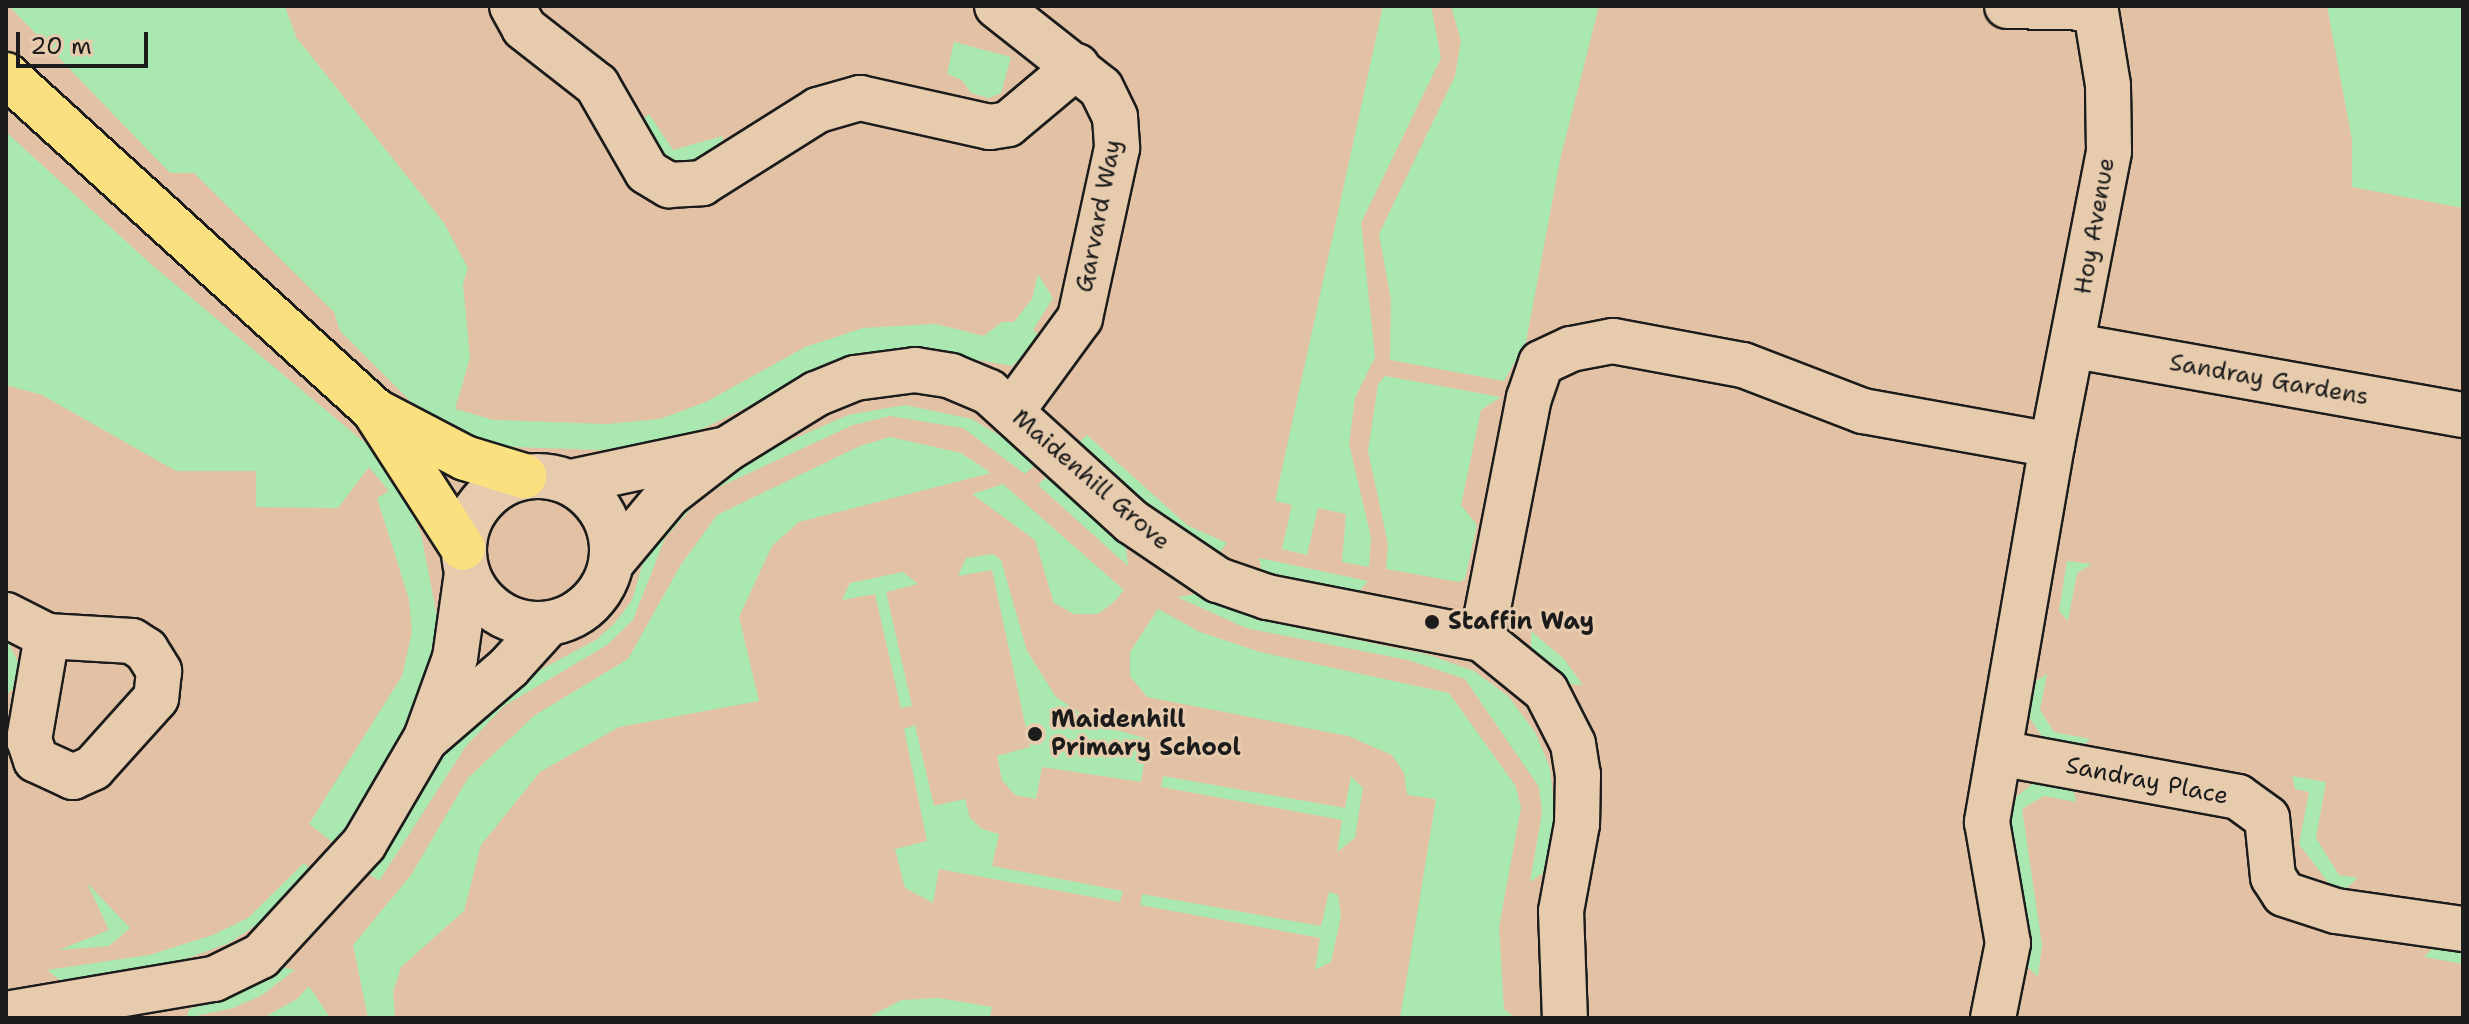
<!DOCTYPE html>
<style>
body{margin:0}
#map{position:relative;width:2469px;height:1024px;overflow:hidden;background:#e3c1a4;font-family:"Shantell Sans",sans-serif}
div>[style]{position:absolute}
.green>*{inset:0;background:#a9e9b1}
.roads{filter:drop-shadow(2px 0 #1c1c1c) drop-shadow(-2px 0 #1c1c1c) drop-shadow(0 2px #1c1c1c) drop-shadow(0 -2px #1c1c1c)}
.minor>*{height:44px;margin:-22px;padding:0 22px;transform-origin:22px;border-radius:22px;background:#e6cbad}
.minor>.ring{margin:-22px;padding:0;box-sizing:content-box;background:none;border:44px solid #e6cbad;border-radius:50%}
.highway>*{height:44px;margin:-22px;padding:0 22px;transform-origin:22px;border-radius:22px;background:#fbe080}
.dots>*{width:22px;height:22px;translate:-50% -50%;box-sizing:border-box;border:4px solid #e6cbad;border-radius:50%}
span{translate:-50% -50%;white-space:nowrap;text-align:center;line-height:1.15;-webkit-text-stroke:6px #e6cbad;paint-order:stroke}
.street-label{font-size:24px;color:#1c1c1c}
.poi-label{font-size:24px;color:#1c1c1c;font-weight:700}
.left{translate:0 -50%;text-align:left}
.frame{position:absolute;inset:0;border:8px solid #1c1c1c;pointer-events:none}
.scale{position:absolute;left:16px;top:32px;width:132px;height:36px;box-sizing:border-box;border:4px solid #1c1c1c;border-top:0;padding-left:10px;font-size:24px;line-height:28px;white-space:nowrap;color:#1c1c1c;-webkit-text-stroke:6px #e6cbad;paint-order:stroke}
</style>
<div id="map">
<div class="green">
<i style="clip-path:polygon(9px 6px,285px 6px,296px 37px,444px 223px,468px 268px,463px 284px,470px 358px,455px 409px,494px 420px,607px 424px,660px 419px,706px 402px,805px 347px,863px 328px,936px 324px,984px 336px,1002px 322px,1014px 322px,1032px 299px,1038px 274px,1053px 298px,1033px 330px,1043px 338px,1012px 366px,914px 349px,847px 359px,677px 441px,600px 450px,488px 446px,433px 424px,340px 331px,334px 312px,194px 173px,170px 173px)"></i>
<i style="clip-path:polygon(1383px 6px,1431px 6px,1441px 58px,1361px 223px,1375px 357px,1355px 398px,1349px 444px,1371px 537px,1369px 567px,1342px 562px,1346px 514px,1318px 508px,1307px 555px,1282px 549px,1292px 505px,1275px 501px)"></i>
<i style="clip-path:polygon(1451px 6px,1599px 6px,1560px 160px,1526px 342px,1504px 381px,1390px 360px,1391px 300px,1379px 234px,1455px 76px,1461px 41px)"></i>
<i style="clip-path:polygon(2327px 6px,2463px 6px,2463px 208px,2352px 187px,2352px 140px)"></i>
<i style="clip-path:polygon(954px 42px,1011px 57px,1001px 93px,989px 98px,971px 93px,962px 80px,947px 74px)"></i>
<i style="clip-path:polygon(649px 114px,673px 150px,723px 136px,722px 145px,693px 160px,675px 161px,653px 148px,640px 122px)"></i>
<i style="clip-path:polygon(6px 132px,152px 265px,382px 457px,407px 500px,421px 534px,440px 632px,419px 706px,335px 844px,309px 824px,402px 676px,412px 632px,409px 599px,377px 498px,389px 491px,369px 467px,338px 508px,256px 507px,256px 471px,176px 471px,42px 395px,6px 385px)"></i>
<i style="clip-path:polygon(1385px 376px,1501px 397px,1481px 410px,1461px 505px,1477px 525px,1465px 579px,1459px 582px,1386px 569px,1388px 544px,1368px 451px,1378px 384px)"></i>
<i style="clip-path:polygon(905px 405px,972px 419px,1007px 440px,1034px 466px,1025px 474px,963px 428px,890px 416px,853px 425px,719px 487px,695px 504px,665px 538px,633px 620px,607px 645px,504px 706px,466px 746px,379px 881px,369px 874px,447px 748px,506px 688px,596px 640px,614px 624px,632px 600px,647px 549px,662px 521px,752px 457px,848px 415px)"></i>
<i style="clip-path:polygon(1087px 435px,1187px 525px,1227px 543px,1218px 554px,1147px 507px,1079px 442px)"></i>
<i style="clip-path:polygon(890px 437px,961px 453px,991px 473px,799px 522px,772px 546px,739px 617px,759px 701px,619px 727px,540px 772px,481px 845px,464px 911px,401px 967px,393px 992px,395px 1018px,368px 1018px,353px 945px,411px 875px,468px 778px,535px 715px,628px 659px,680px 566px,717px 515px,860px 446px)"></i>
<i style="clip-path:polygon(1047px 476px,1104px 524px,1126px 548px,1128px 566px,1038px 485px)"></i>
<i style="clip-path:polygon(1003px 484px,1124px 590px,1114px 602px,1098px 614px,1074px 614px,1054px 603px,1035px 540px,972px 494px)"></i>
<i style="clip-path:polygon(993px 554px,1001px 560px,1027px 651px,1056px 697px,1099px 725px,1148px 739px,1141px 782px,1042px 767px,1036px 799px,1015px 795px,1002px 780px,997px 756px,1030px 747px,992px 570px,958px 576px,966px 558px)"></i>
<i style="clip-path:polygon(1259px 558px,1368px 581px,1359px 591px,1262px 573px)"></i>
<i style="clip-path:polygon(2067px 561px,2092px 564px,2077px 573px,2068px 621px,2059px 611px)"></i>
<i style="clip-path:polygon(903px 572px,918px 584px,886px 592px,912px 706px,901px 708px,875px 594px,842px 600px,850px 583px)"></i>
<i style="clip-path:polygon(1196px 594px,1260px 620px,1429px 655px,1474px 671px,1508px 696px,1535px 732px,1550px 768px,1555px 814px,1543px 873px,1530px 882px,1542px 813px,1539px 787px,1465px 679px,1408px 660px,1246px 628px,1177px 597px)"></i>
<i style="clip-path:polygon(1158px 609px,1200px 632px,1260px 652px,1449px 693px,1515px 785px,1521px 807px,1499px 927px,1504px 1009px,1515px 1018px,1400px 1018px,1436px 799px,1407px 795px,1404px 773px,1392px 755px,1348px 736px,1147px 697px,1130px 676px,1130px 652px)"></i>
<i style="clip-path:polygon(1531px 631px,1564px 659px,1583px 685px,1565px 684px,1531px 647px)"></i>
<i style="clip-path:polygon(6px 638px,18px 662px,18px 684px,6px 695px)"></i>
<i style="clip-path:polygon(2047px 674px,2040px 710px,2054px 732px,2090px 739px,2079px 750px,2046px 743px,2026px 712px,2030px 685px)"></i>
<i style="clip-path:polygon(915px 725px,934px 806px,965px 799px,970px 818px,982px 829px,999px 834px,992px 866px,1123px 891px,1120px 902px,939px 869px,933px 903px,905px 888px,895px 849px,927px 841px,904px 729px)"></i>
<i style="clip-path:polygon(1163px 776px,1345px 808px,1351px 776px,1363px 788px,1355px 838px,1337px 852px,1342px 820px,1161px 787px)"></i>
<i style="clip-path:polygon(2292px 776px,2326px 782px,2316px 838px,2339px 875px,2358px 878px,2342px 892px,2333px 889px,2299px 844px,2309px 792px,2295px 789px)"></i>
<i style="clip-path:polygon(2039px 778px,2073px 787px,2076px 802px,2044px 796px,2022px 809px,2042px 945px,2038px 977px,2024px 963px,2005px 823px,2010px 802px)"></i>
<i style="clip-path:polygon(304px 863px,313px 871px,264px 920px,229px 943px,177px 962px,61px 981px,47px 970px,149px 955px,213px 935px,248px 918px)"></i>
<i style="clip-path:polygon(87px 883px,130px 928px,109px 946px,59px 950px,109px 930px)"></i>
<i style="clip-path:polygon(1329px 892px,1338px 895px,1341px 916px,1331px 962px,1315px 970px,1320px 938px,1140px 905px,1142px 894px,1321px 926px)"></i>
<i style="clip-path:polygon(2434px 947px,2463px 951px,2463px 964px,2424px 957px)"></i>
<i style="clip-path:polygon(283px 967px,295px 970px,262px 995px,233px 1008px,187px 1018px,189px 1009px,235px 995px)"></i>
<i style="clip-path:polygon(309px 986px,330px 1018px,263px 1018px,297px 999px)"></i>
<i style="clip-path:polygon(939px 998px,992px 1007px,990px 1018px,866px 1018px,902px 1000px)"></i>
</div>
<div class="roads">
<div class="minor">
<i style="left:512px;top:6px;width:25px;rotate:61deg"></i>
<i style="left:524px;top:28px;width:93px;rotate:38deg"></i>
<i style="left:597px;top:85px;width:100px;rotate:60.1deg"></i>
<i style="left:647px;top:172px;width:26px;rotate:31deg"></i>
<i style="left:669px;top:185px;width:33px;rotate:-3deg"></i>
<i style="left:702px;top:183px;width:137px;rotate:-32.2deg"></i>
<i style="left:818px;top:110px;width:44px;rotate:-15.9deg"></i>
<i style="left:860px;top:98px;width:133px;rotate:12.6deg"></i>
<i style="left:990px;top:127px;width:18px;rotate:-9deg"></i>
<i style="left:1008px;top:124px;width:90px;rotate:-40deg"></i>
<i style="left:997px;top:6px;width:132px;rotate:38.3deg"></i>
<i style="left:1101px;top:88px;width:32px;rotate:64deg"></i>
<i style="left:1115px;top:117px;width:31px;rotate:86deg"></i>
<i style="left:1117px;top:148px;width:174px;rotate:102.3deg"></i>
<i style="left:1080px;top:318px;width:115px;rotate:126.2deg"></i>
<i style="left:2007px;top:6px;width:88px;rotate:1.3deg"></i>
<i style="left:2075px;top:346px;width:394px;rotate:10.1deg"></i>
<i style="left:2052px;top:445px;width:299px;rotate:-79deg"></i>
<i style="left:2109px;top:151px;width:66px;rotate:-90.9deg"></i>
<i style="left:2108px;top:85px;width:80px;rotate:-99.3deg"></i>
<i class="ring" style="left:464px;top:476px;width:104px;height:104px"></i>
<i style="left:571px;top:482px;width:153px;rotate:-12deg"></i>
<i style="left:612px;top:562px;width:87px;rotate:-50.1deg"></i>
<i style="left:668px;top:495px;width:75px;rotate:-37.9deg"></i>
<i style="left:727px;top:449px;width:105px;rotate:-31.7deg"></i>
<i style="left:816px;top:394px;width:42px;rotate:-22.3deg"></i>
<i style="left:855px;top:378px;width:61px;rotate:-7.6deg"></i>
<i style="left:915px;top:370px;width:36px;rotate:9deg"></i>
<i style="left:951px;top:376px;width:41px;rotate:22.8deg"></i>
<i style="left:989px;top:392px;width:193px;rotate:42.3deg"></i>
<i style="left:1132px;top:522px;width:104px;rotate:34deg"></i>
<i style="left:1218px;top:580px;width:52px;rotate:19.1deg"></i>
<i style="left:1267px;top:597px;width:219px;rotate:11.1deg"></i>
<i style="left:1482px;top:639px;width:82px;rotate:39.1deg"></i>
<i style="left:1546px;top:691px;width:59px;rotate:63deg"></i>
<i style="left:1573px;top:744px;width:30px;rotate:81deg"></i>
<i style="left:1578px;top:774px;width:50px;rotate:91.1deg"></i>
<i style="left:1577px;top:824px;width:88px;rotate:100.4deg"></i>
<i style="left:1561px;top:911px;width:107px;rotate:87.9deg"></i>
<i style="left:6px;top:615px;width:46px;rotate:27.1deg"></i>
<i style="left:47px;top:636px;width:85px;rotate:3.4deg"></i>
<i style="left:132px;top:641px;width:17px;rotate:33deg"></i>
<i style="left:146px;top:650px;width:25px;rotate:58deg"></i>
<i style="left:159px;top:671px;width:27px;rotate:96deg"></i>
<i style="left:156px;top:698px;width:94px;rotate:132deg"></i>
<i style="left:93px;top:768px;width:22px;rotate:156deg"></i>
<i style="left:73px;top:777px;width:41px;rotate:-155.3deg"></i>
<i style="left:36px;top:760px;width:21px;rotate:-109deg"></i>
<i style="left:29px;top:740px;width:106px;rotate:-80.2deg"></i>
<i style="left:1482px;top:639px;width:246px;rotate:-79deg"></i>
<i style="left:1529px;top:398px;width:37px;rotate:-71deg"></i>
<i style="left:1541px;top:363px;width:33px;rotate:-25deg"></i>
<i style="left:1571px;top:349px;width:43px;rotate:-10.8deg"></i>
<i style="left:1613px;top:341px;width:132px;rotate:10.5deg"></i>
<i style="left:1743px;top:365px;width:129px;rotate:21deg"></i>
<i style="left:1863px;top:411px;width:192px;rotate:10.2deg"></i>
<i style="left:2052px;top:445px;width:383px;rotate:99.8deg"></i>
<i style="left:1987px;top:822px;width:123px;rotate:80.2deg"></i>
<i style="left:2008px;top:943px;width:76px;rotate:101.3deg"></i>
<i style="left:428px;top:737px;width:107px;rotate:-40.8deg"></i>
<i style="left:509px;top:667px;width:57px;rotate:-47.9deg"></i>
<i style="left:1999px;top:753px;width:243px;rotate:10.4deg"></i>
<i style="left:2238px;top:797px;width:36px;rotate:36deg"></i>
<i style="left:2267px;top:818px;width:59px;rotate:84.2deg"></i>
<i style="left:2273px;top:877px;width:20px;rotate:57deg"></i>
<i style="left:2284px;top:894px;width:55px;rotate:18.1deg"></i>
<i style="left:2336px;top:911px;width:128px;rotate:8.1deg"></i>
<i style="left:6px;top:1014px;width:211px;rotate:-9.6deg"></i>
<i style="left:214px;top:979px;width:52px;rotate:-26.1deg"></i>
<i style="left:261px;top:956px;width:152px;rotate:-47.4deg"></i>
<i style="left:364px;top:844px;width:123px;rotate:-59.7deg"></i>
<i style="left:426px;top:738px;width:85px;rotate:-70.1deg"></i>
<i style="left:455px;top:658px;width:86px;rotate:-82deg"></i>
</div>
<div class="highway">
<i style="left:6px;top:75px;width:498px;rotate:42.3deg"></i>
<i style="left:374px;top:410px;width:164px;rotate:57.2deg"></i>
<i style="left:379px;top:413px;width:97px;rotate:27.6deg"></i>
<i style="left:465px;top:458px;width:62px;rotate:17deg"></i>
</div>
</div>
<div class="dots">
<i style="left:1432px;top:622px;background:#1c1c1c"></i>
<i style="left:1035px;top:734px;background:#1c1c1c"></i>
</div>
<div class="street-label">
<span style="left:1099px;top:216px;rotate:-79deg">Garvard Way</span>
<span style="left:2095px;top:226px;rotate:-80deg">Hoy Avenue</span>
<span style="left:2269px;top:380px;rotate:10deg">Sandray Gardens</span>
<span style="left:1091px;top:480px;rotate:41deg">Maidenhill Grove</span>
<span style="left:2147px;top:781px;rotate:11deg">Sandray Place</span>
</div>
<div class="poi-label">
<span class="left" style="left:1448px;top:622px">Staffin Way</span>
<span class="left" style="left:1051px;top:734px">Maidenhill<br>Primary School</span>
</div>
<div class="frame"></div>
<div class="scale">20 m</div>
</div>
